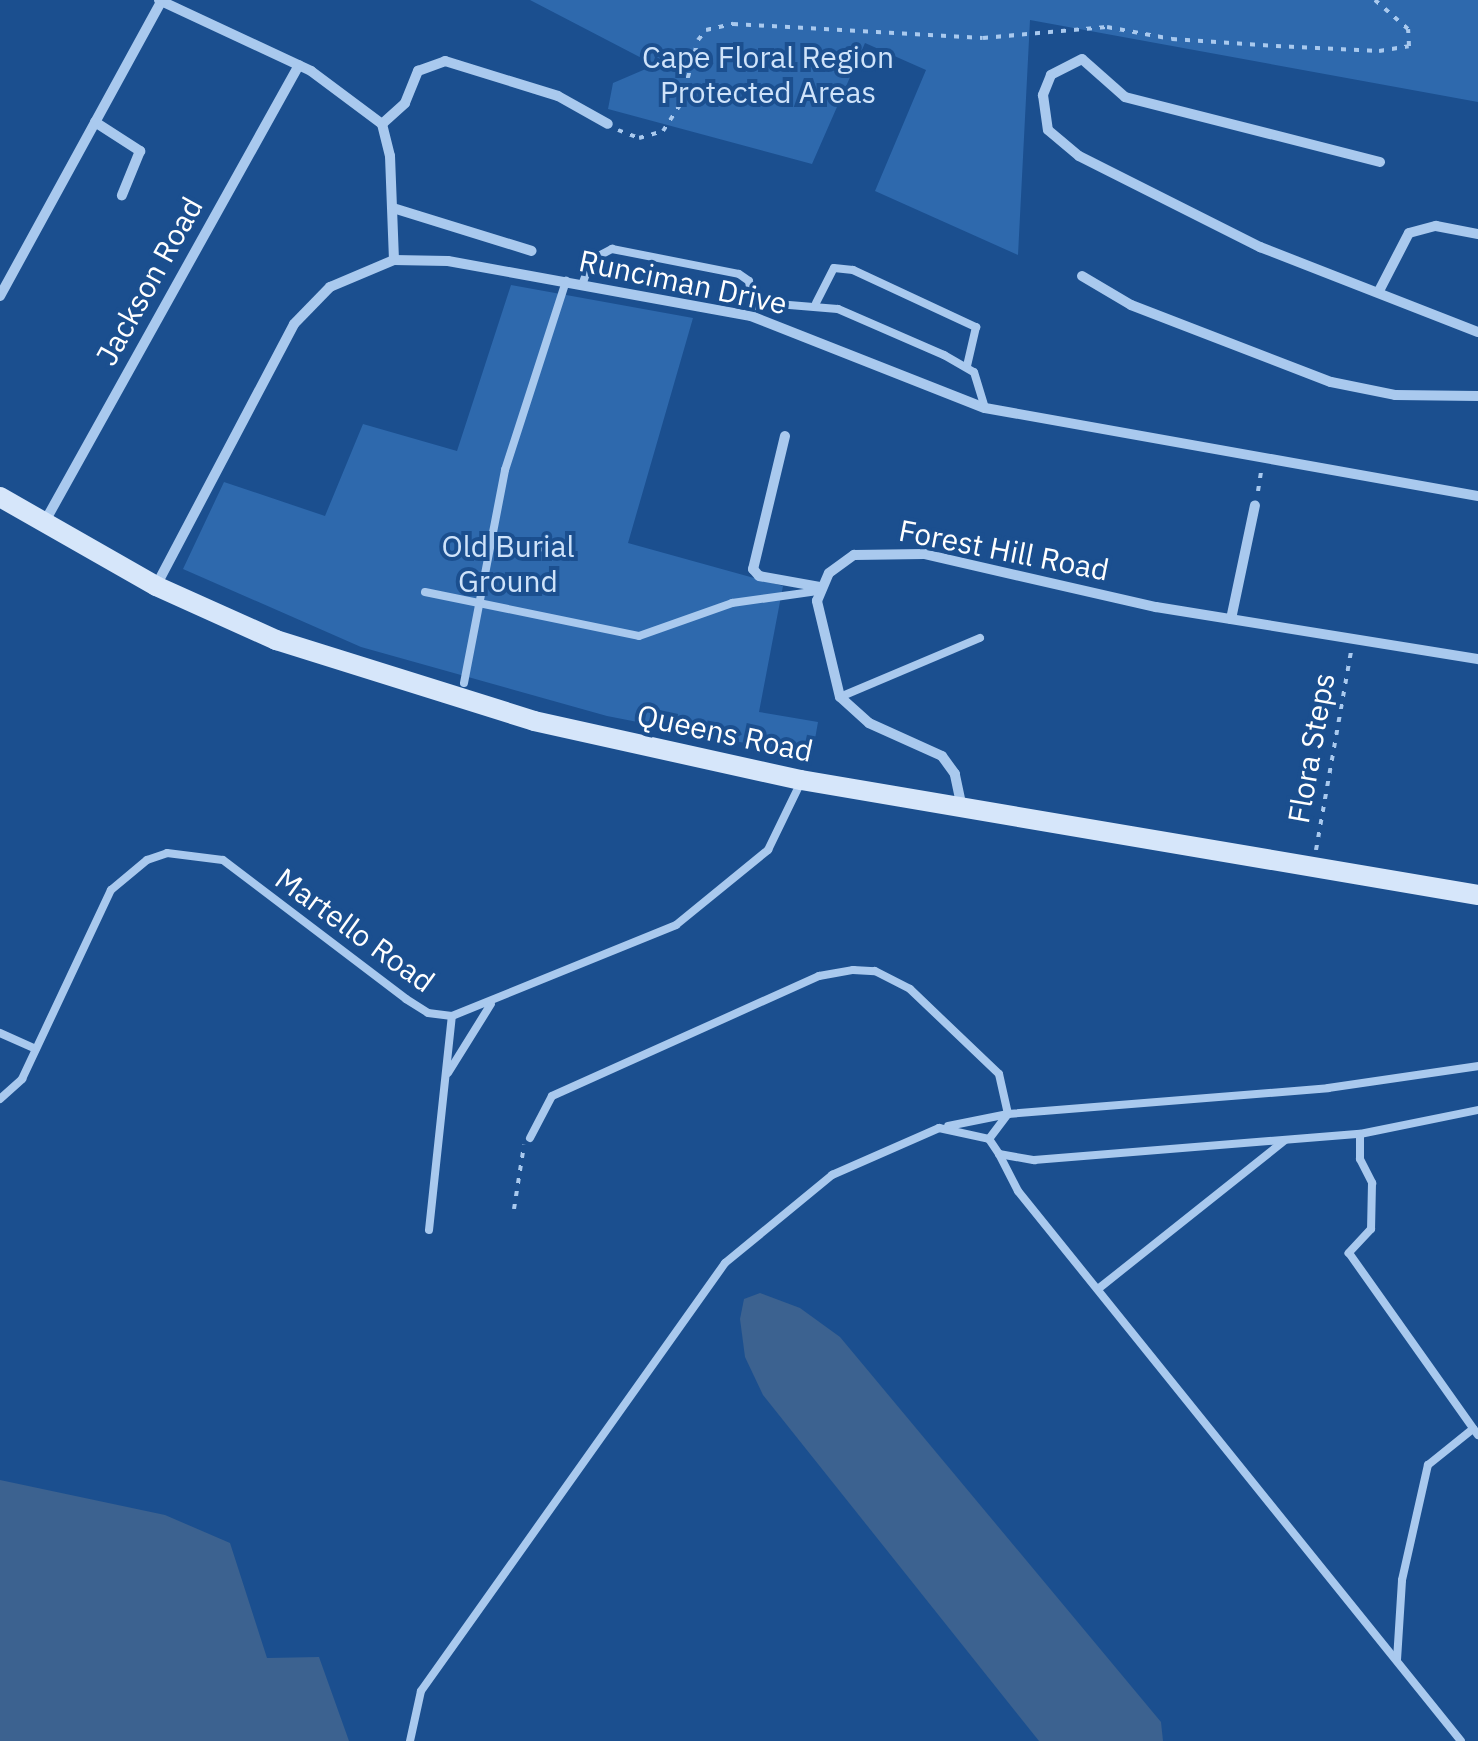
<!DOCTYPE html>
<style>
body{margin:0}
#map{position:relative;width:1478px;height:1741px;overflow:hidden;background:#1b4f8f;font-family:"IBM Plex Sans",sans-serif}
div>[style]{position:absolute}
.green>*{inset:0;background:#2e69ad}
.water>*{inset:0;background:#3c6290}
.path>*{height:4px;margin-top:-2px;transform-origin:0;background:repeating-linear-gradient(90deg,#a9c9ee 0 5px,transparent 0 13px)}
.service>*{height:8px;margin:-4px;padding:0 4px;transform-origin:4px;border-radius:4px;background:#a9c9ee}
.minor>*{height:10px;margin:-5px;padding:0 5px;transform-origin:5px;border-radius:5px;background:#a9c9ee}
.secondary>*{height:20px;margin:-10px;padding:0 10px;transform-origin:10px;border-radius:10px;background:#d6e6fa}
span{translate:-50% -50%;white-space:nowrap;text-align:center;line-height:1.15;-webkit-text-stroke:8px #1b4f8f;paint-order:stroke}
.park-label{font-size:30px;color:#cfe3fa}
.street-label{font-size:30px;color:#fff}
</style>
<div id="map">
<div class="green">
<i style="clip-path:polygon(530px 0,1478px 0,1478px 102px,1030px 20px,1018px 255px,875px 191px,926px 70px,865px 43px,812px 164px,608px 109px,613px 83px,655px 65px)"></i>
<i style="clip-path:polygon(511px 285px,693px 318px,628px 543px,783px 586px,759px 712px,818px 722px,812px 756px,607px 716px,361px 647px,183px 569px,224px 482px,325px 516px,363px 424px,457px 451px)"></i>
</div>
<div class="water">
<i style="clip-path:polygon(760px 1293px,800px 1308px,840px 1337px,1161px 1722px,1163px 1741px,1039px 1741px,763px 1395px,745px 1357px,740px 1319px,744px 1299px)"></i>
<i style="clip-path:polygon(0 1480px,165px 1515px,230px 1543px,267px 1658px,319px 1657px,349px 1741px,0 1741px)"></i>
</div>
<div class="path">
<i style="left:618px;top:130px;width:22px;rotate:21deg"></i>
<i style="left:639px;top:138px;width:25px;rotate:-16deg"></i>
<i style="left:663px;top:131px;width:33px;rotate:-57deg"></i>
<i style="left:681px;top:103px;width:65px;rotate:-74.9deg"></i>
<i style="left:698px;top:40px;width:13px;rotate:-51deg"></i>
<i style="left:706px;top:30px;width:28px;rotate:-13deg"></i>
<i style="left:733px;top:24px;width:250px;rotate:3.2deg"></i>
<i style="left:983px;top:38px;width:124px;rotate:-5.1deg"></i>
<i style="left:1107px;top:27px;width:66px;rotate:10.5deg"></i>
<i style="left:1172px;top:39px;width:104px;rotate:3.9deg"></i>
<i style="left:1276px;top:46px;width:103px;rotate:2.8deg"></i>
<i style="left:1379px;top:51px;width:30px;rotate:-9deg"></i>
<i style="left:1409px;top:46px;width:17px;rotate:-93deg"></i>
<i style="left:1408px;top:29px;width:44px;rotate:-138.7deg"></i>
<i style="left:1258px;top:491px;width:20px;rotate:-81deg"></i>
<i style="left:1316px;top:850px;width:201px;rotate:-80deg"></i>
<i style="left:514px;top:1209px;width:65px;rotate:-81.1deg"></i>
</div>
<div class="service">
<i style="left:582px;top:285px;width:27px;rotate:-70deg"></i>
<i style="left:591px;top:260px;width:24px;rotate:-28deg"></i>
<i style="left:612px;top:249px;width:129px;rotate:11.1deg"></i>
<i style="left:739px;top:274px;width:12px;rotate:35deg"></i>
<i style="left:749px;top:281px;width:26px;rotate:81deg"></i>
<i style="left:754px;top:302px;width:84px;rotate:4.8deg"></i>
<i style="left:838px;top:309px;width:116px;rotate:23.5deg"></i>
<i style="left:944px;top:355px;width:34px;rotate:30deg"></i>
<i style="left:974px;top:372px;width:38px;rotate:73deg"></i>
<i style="left:816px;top:303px;width:39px;rotate:-63deg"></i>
<i style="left:834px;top:268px;width:19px;rotate:6deg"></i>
<i style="left:853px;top:270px;width:136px;rotate:24.9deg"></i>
<i style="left:976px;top:327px;width:40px;rotate:103deg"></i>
<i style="left:492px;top:537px;width:63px;rotate:11.8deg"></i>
<i style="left:425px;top:592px;width:218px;rotate:11.6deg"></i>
<i style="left:639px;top:636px;width:99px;rotate:-19.5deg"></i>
<i style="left:732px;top:603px;width:88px;rotate:-7.9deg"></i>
<i style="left:464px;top:683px;width:217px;rotate:-79.1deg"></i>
<i style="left:505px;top:470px;width:199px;rotate:-72.1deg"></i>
<i style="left:840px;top:697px;width:152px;rotate:-22.9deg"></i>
<i style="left:0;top:1033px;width:39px;rotate:24deg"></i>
<i style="left:448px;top:1073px;width:81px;rotate:-58.1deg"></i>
<i style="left:0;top:1099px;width:30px;rotate:-42deg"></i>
<i style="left:22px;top:1079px;width:209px;rotate:-64.8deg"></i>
<i style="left:111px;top:890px;width:47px;rotate:-39.8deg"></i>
<i style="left:147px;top:860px;width:21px;rotate:-19deg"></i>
<i style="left:167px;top:853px;width:56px;rotate:7.1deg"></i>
<i style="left:223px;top:860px;width:230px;rotate:37.2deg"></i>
<i style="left:406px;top:999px;width:26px;rotate:32deg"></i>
<i style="left:428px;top:1013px;width:24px;rotate:7deg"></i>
<i style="left:452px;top:1016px;width:242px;rotate:-22.1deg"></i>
<i style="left:676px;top:925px;width:119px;rotate:-39.2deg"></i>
<i style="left:768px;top:850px;width:73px;rotate:-64.1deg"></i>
<i style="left:1360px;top:1134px;width:25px;rotate:90deg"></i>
<i style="left:1360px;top:1159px;width:27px;rotate:63deg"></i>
<i style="left:1372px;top:1183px;width:46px;rotate:91.2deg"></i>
<i style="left:1371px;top:1229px;width:33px;rotate:133deg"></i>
<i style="left:1349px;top:1253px;width:223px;rotate:54.7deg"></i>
<i style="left:530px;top:1138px;width:47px;rotate:-62.4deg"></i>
<i style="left:552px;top:1096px;width:293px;rotate:-24.2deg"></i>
<i style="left:819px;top:976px;width:35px;rotate:-10deg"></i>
<i style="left:853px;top:970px;width:22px;rotate:3deg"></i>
<i style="left:875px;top:971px;width:39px;rotate:27deg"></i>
<i style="left:910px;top:989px;width:123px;rotate:43.7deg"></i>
<i style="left:999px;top:1074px;width:41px;rotate:77.3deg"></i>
<i style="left:1008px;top:1114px;width:61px;rotate:168.7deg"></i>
<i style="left:989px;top:1139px;width:31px;rotate:-53deg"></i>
<i style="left:1008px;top:1114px;width:321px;rotate:-4.6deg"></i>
<i style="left:1328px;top:1088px;width:152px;rotate:-8.3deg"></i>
<i style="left:999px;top:1154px;width:42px;rotate:62.8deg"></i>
<i style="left:1018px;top:1191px;width:706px;rotate:51.15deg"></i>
<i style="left:429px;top:1230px;width:215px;rotate:-83.9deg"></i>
<i style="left:1098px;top:1289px;width:239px;rotate:-38.5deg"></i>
<i style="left:1397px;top:1660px;width:80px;rotate:-86.4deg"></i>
<i style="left:1402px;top:1580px;width:118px;rotate:-77.3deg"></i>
<i style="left:1428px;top:1465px;width:58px;rotate:-38.7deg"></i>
<i style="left:410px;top:1741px;width:51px;rotate:-77.6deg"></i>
<i style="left:421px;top:1691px;width:525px;rotate:-54.61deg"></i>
<i style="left:725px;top:1263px;width:139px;rotate:-39.4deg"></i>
<i style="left:832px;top:1175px;width:117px;rotate:-23.7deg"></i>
<i style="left:939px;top:1128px;width:51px;rotate:12.4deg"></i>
<i style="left:989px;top:1139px;width:18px;rotate:56deg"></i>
<i style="left:999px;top:1154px;width:36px;rotate:10deg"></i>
<i style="left:1034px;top:1160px;width:327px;rotate:-4.6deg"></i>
<i style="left:1360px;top:1134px;width:120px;rotate:-11.5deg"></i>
</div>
<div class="minor">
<i style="left:159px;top:0;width:168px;rotate:25deg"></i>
<i style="left:311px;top:71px;width:89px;rotate:36.7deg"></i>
<i style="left:382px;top:124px;width:33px;rotate:76deg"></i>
<i style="left:390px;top:156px;width:104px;rotate:87.8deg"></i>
<i style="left:95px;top:122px;width:54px;rotate:32.8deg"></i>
<i style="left:140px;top:151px;width:48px;rotate:112.2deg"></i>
<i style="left:382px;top:124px;width:31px;rotate:-42deg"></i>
<i style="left:405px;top:103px;width:35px;rotate:-68deg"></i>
<i style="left:418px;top:71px;width:29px;rotate:-20deg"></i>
<i style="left:445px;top:61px;width:118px;rotate:17.2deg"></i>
<i style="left:558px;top:96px;width:57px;rotate:29.2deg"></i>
<i style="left:1380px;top:162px;width:263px;rotate:-165.7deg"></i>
<i style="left:1125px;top:97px;width:57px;rotate:-138.5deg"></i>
<i style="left:1082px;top:59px;width:35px;rotate:153deg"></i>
<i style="left:1051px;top:75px;width:22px;rotate:112deg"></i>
<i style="left:1043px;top:95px;width:35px;rotate:82deg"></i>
<i style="left:1048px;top:130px;width:40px;rotate:40deg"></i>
<i style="left:1079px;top:156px;width:203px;rotate:26.7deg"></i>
<i style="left:1260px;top:247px;width:234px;rotate:21.3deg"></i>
<i style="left:393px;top:208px;width:145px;rotate:17.2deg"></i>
<i style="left:1082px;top:276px;width:57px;rotate:30.6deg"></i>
<i style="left:1131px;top:305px;width:214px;rotate:21.1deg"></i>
<i style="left:1331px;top:382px;width:65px;rotate:11.5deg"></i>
<i style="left:1395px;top:395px;width:83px;rotate:0.7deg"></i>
<i style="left:1379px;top:291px;width:65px;rotate:-62.7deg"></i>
<i style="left:1409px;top:233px;width:28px;rotate:-15deg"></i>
<i style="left:1436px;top:226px;width:43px;rotate:10.8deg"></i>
<i style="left:0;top:296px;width:337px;rotate:-61.3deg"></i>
<i style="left:785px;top:436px;width:137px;rotate:103.5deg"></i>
<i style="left:753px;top:569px;width:9px;rotate:49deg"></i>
<i style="left:759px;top:576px;width:63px;rotate:10.1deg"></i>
<i style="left:44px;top:523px;width:524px;rotate:-60.89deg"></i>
<i style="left:156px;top:586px;width:296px;rotate:-62.2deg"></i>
<i style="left:294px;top:324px;width:52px;rotate:-45.8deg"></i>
<i style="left:330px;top:287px;width:69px;rotate:-22.9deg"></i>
<i style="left:394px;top:260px;width:54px;rotate:1.1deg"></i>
<i style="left:448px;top:261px;width:308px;rotate:10.3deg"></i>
<i style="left:751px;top:316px;width:251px;rotate:21.5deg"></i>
<i style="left:985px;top:408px;width:501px;rotate:10.12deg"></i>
<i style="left:1231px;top:619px;width:116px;rotate:-78.1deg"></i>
<i style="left:962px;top:808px;width:35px;rotate:-102deg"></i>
<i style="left:955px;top:774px;width:22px;rotate:-126deg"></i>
<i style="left:942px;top:756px;width:80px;rotate:-155.7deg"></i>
<i style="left:869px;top:723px;width:39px;rotate:-138deg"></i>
<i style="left:840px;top:697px;width:99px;rotate:-103.5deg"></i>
<i style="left:817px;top:601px;width:30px;rotate:-67deg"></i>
<i style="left:829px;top:573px;width:31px;rotate:-36deg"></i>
<i style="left:854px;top:555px;width:70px;rotate:-0.8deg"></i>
<i style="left:924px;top:554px;width:238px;rotate:12.9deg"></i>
<i style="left:1156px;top:607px;width:326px;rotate:9.2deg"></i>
</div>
<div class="secondary">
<i style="left:0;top:497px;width:180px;rotate:29.7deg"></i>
<i style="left:156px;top:586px;width:132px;rotate:24.2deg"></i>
<i style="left:276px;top:640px;width:270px;rotate:17.4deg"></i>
<i style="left:534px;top:721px;width:273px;rotate:12.5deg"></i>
<i style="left:801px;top:780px;width:687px;rotate:9.64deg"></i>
</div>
<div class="park-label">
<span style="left:768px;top:74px">Cape Floral Region<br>Protected Areas</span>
<span style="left:508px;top:563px">Old Burial<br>Ground</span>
</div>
<div class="street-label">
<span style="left:149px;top:281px;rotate:-61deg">Jackson Road</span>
<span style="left:683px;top:282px;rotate:12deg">Runciman Drive</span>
<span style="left:1004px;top:550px;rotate:11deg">Forest Hill Road</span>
<span style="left:725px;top:733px;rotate:12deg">Queens Road</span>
<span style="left:1311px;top:748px;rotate:-80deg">Flora Steps</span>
<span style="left:355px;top:930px;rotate:36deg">Martello Road</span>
</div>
</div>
